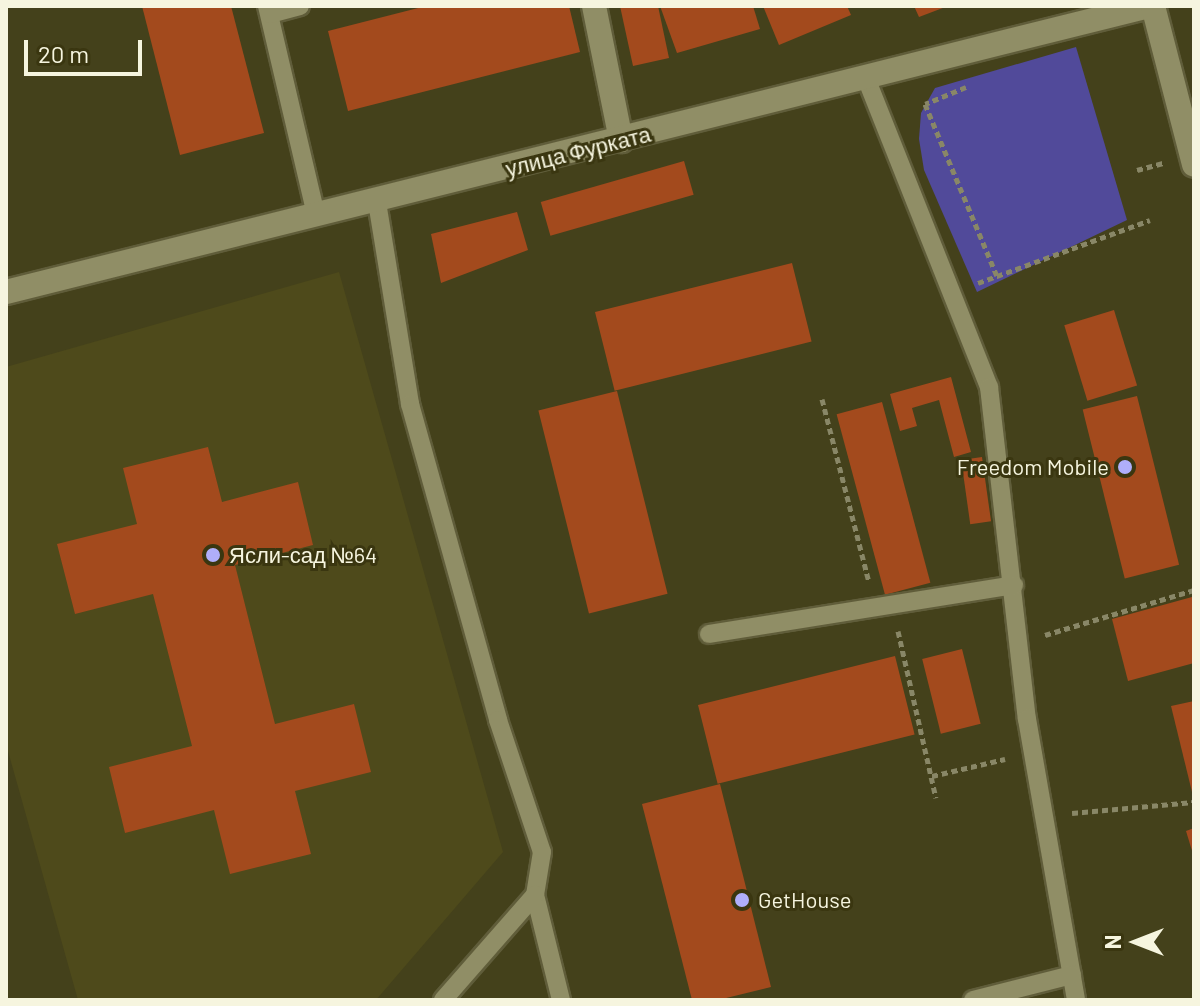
<!DOCTYPE html>
<meta charset="utf-8">
<style>
body{margin:0}
#map{position:relative;width:1200px;height:1006px;overflow:hidden;background:#44411b;font-family:Barlow,sans-serif}
div>[style]{position:absolute}
.built>*{inset:0;background:#4e4a1b}
.green>*{inset:0;background:#514a9a}
.building>*{inset:0;background:#a34a1d;transform-origin:0 0}
.path>*{height:5px;margin-top:-2.5px;transform-origin:0;background:repeating-linear-gradient(90deg,#898767 0 6px,transparent 0 10px)}
.roads{filter:drop-shadow(2px 0 #605d3a) drop-shadow(-2px 0 #605d3a) drop-shadow(0 2px #605d3a) drop-shadow(0 -2px #605d3a)}
.service>*{height:18px;margin:-9px;padding:0 9px;transform-origin:9px;border-radius:9px;background:#908e66}
.minor>*{height:24px;margin:-12px;padding:0 12px;transform-origin:12px;border-radius:12px;background:#908e66}
.tertiary>*{height:24px;margin:-12px;padding:0 12px;transform-origin:12px;border-radius:12px;background:#908e66}
.secondary>*{height:24px;margin:-12px;padding:0 12px;transform-origin:12px;border-radius:12px;background:#908e66}
.dots>*{width:22px;height:22px;translate:-50% -50%;box-sizing:border-box;border:4px solid #3a3610;border-radius:50%}
span{translate:-50% -50%;white-space:nowrap;text-align:center;line-height:1.15;-webkit-text-stroke:6px #3a3610;paint-order:stroke}
.street-label{font-size:22px;color:#f6f5df}
.poi-label{font-size:22px;color:#f6f5df}
.right{translate:-100% -50%;text-align:right}
.left{translate:0 -50%;text-align:left}
.frame{position:absolute;inset:0;border:8px solid #f6f5df;pointer-events:none}
.north{position:absolute;left:1096px;top:902px;width:80px;height:80px;-webkit-text-stroke:6px #3a3610;paint-order:stroke;rotate:270deg;font-size:22px;font-weight:700;line-height:32px;text-align:center;color:#f6f5df}
.north::after{content:'';display:block;margin:auto;width:28px;height:36px;background:#f6f5df;clip-path:polygon(50% 0,100% 100%,50% 72%,0 100%)}
.scale{position:absolute;left:24px;top:40px;width:118px;height:36px;box-sizing:border-box;border:4px solid #f6f5df;border-top:0;padding-left:10px;font-size:24px;line-height:28px;white-space:nowrap;color:#f6f5df;-webkit-text-stroke:6px #3a3610;paint-order:stroke}
</style>
<div id="map">
<div class="built">
<i style="clip-path:polygon(339px 272px,503px 852px,376px 1000px,78px 1000px,6px 744px,6px 367px)"></i>
</div>
<div class="green">
<i style="clip-path:polygon(1076px 47px,1127px 220px,977px 292px,924px 170px,919px 139px,921px 113px,935px 88px)"></i>
</div>
<div class="building">
<i style="clip-path:polygon(142px 6px,231px 6px,264px 133px,180px 155px)"></i>
<i style="clip-path:polygon(426px 6px,569px 6px,580px 52px,348px 111px,328px 31px)"></i>
<i style="clip-path:polygon(620px 6px,658px 6px,669px 58px,633px 66px)"></i>
<i style="clip-path:polygon(660px 6px,753px 6px,760px 29px,677px 53px)"></i>
<i style="clip-path:polygon(763px 6px,847px 6px,851px 15px,779px 45px)"></i>
<i style="clip-path:polygon(914px 6px,948px 6px,919px 17px)"></i>
<i style="left:684px;top:161px;width:35px;height:149px;rotate:74deg"></i>
<i style="clip-path:polygon(517px 212px,528px 250px,441px 283px,431px 234px)"></i>
<i style="left:792px;top:263px;width:81px;height:203px;rotate:76deg"></i>
<i style="left:1114px;top:310px;width:79px;height:52px;rotate:73deg"></i>
<i style="clip-path:polygon(951px 377px,971px 452px,954px 457px,939px 400px,912px 408px,917px 426px,900px 431px,890px 394px)"></i>
<i style="left:617px;top:391px;width:209px;height:81px;rotate:76deg"></i>
<i style="left:1137px;top:396px;width:174px;height:56px;rotate:76deg"></i>
<i style="left:882px;top:402px;width:187px;height:47px;rotate:75deg"></i>
<i style="clip-path:polygon(208px 447px,222px 502px,298px 482px,313px 545px,235px 565px,275px 724px,354px 704px,371px 772px,295px 791px,311px 854px,230px 874px,214px 810px,125px 833px,109px 767px,192px 746px,153px 594px,75px 614px,57px 544px,137px 524px,123px 468px)"></i>
<i style="left:982px;top:457px;width:65px;height:21px;rotate:82deg"></i>
<i style="clip-path:polygon(1192px 597px,1194px 663px,1128px 681px,1112px 619px)"></i>
<i style="left:962px;top:649px;width:77px;height:41px;rotate:76deg"></i>
<i style="left:895px;top:656px;width:81px;height:203px;rotate:76deg"></i>
<i style="clip-path:polygon(1194px 701px,1194px 796px,1193px 796px,1171px 706px)"></i>
<i style="clip-path:polygon(720px 784px,771px 987px,718px 1000px,692px 1000px,642px 804px)"></i>
<i style="clip-path:polygon(1194px 828px,1194px 854px,1193px 854px,1186px 831px)"></i>
</div>
<div class="path">
<i style="left:966px;top:87px;width:44px;rotate:157.5deg"></i>
<i style="left:925px;top:104px;width:186px;rotate:67.3deg"></i>
<i style="left:1137px;top:170px;width:27px;rotate:-15deg"></i>
<i style="left:978px;top:283px;width:183px;rotate:-20.1deg"></i>
<i style="left:822px;top:399px;width:189px;rotate:75.6deg"></i>
<i style="left:898px;top:631px;width:171px;rotate:77.2deg"></i>
<i style="left:1045px;top:635px;width:156px;rotate:-16.8deg"></i>
<i style="left:932px;top:776px;width:75px;rotate:-13.1deg"></i>
<i style="left:1072px;top:813px;width:122px;rotate:-5.2deg"></i>
</div>
<div class="roads">
<div class="service">
<i style="left:267px;top:6px;width:215px;rotate:76.8deg"></i>
<i style="left:270px;top:14px;width:31px;rotate:-15deg"></i>
<i style="left:866px;top:78px;width:333px;rotate:68.3deg"></i>
<i style="left:989px;top:387px;width:334px;rotate:83.5deg"></i>
<i style="left:1027px;top:719px;width:285px;rotate:80.1deg"></i>
<i style="left:377px;top:202px;width:205px;rotate:80.7deg"></i>
<i style="left:410px;top:404px;width:328px;rotate:74.4deg"></i>
<i style="left:498px;top:720px;width:139px;rotate:71.6deg"></i>
<i style="left:542px;top:852px;width:44px;rotate:99.2deg"></i>
<i style="left:535px;top:895px;width:108px;rotate:76.1deg"></i>
<i style="left:709px;top:634px;width:309px;rotate:-9.1deg"></i>
<i style="left:443px;top:1000px;width:140px;rotate:-48.8deg"></i>
<i style="left:973px;top:1000px;width:102px;rotate:-14.2deg"></i>
</div>
<div class="minor">
<i style="left:594px;top:6px;width:137px;rotate:78.6deg"></i>
</div>
<div class="tertiary">
<i style="left:6px;top:292px;width:1178px;rotate:-14.05deg"></i>
</div>
<div class="secondary">
<i style="left:1153px;top:6px;width:164px;rotate:75.5deg"></i>
</div>
</div>
<div class="dots">
<i style="left:1125px;top:467px;background:#afaefa"></i>
<i style="left:213px;top:555px;background:#afaefa"></i>
<i style="left:742px;top:900px;background:#afaefa"></i>
</div>
<div class="street-label">
<span style="left:578px;top:151px;rotate:-14deg">улица Фурката</span>
</div>
<div class="poi-label">
<span class="right" style="left:1109px;top:467px">Freedom Mobile</span>
<span class="left" style="left:229px;top:555px">Ясли-сад №64</span>
<span class="left" style="left:758px;top:900px">GetHouse</span>
</div>
<div class="frame"></div>
<div class="north">N</div>
<div class="scale">20 m</div>
</div>
